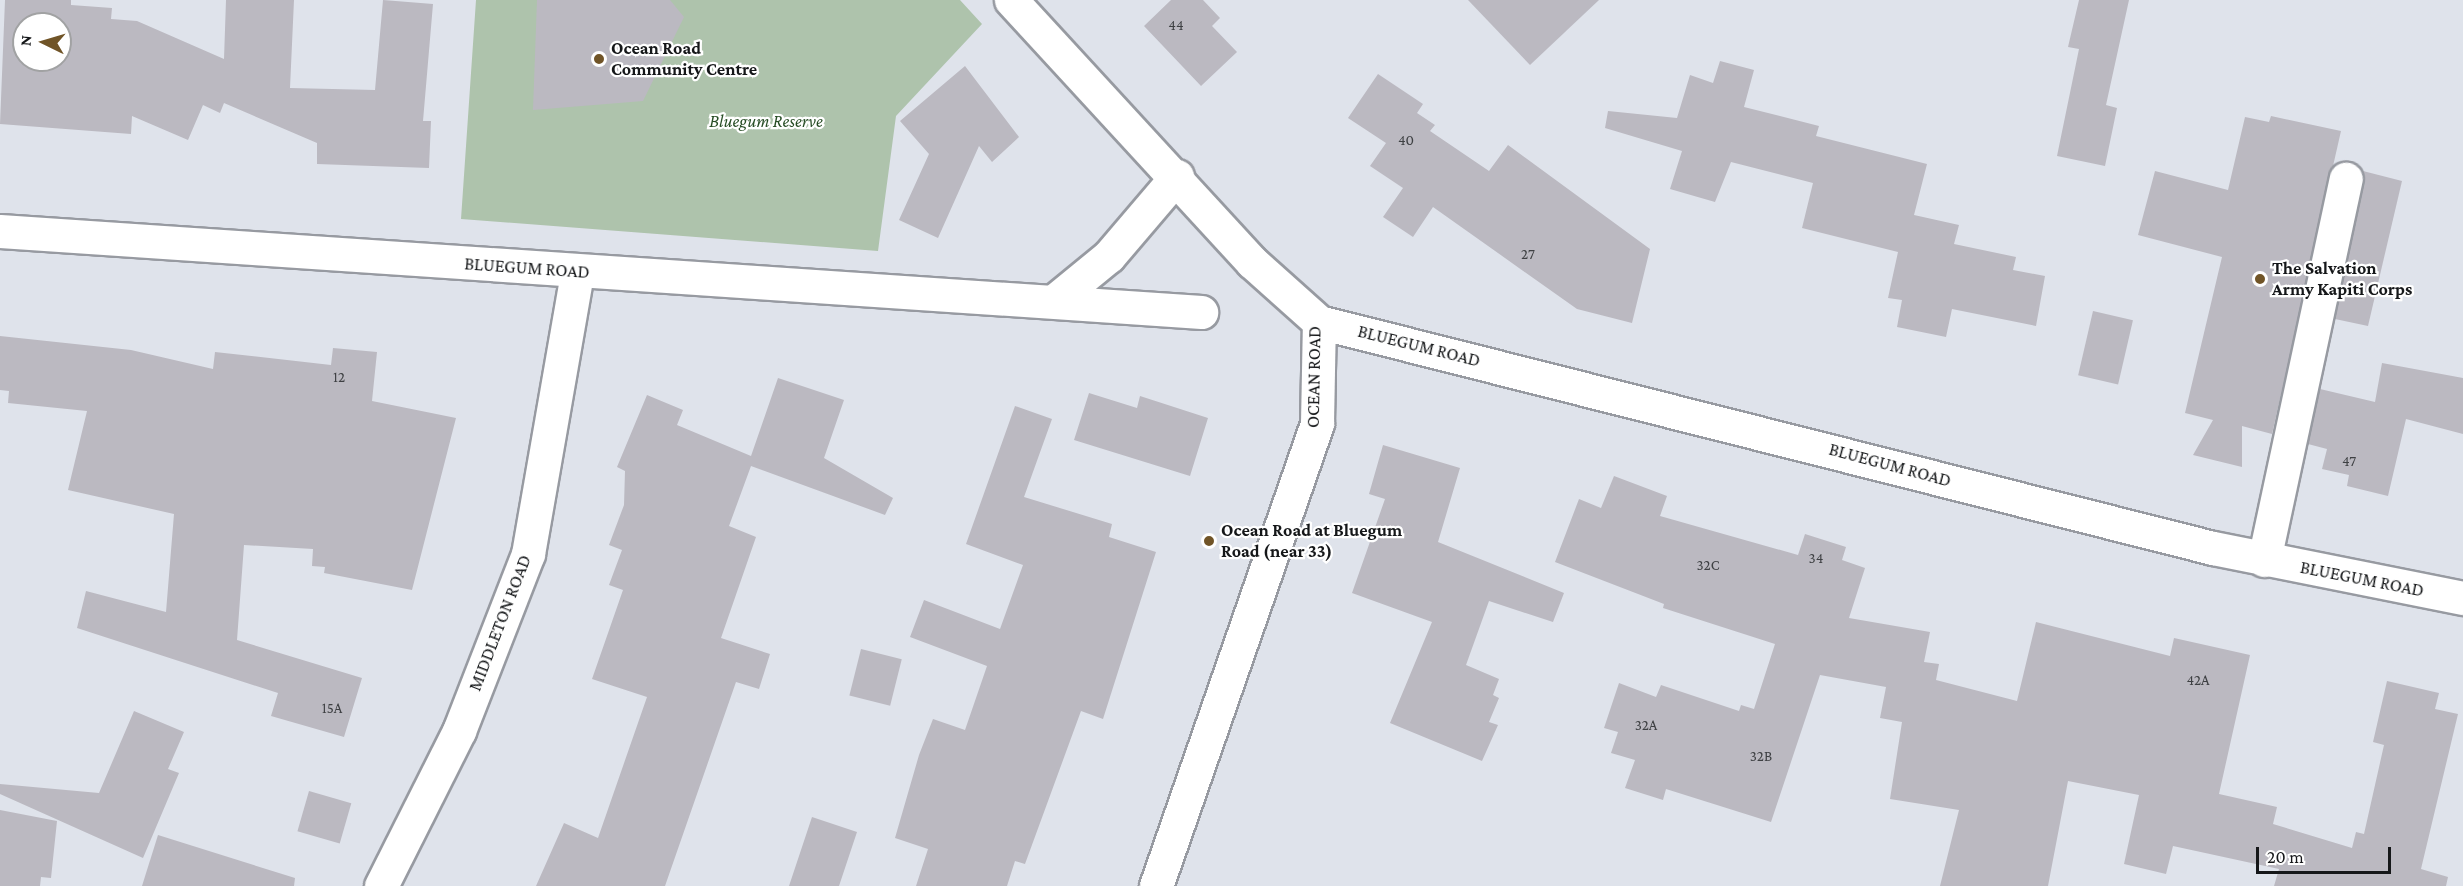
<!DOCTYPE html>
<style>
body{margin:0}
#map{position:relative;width:2463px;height:886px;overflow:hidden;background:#dfe3eb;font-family:"Crimson Pro",serif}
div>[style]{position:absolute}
.green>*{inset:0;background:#aec3ac}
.building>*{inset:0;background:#bbb9c1;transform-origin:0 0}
.roads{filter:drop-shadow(2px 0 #979aa1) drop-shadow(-2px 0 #979aa1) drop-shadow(0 2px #979aa1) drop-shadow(0 -2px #979aa1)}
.minor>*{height:33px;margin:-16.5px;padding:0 16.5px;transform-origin:16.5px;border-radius:16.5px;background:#fff}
.dots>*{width:16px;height:16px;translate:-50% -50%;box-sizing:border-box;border:3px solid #fff;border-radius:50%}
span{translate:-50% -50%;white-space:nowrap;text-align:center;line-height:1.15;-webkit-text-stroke:4.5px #fff;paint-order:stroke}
.number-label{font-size:15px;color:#3e4043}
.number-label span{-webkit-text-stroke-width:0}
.poi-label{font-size:18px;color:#151719;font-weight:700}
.left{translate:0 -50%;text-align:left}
.park-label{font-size:18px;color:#274d25;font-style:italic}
.street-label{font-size:18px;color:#151719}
.north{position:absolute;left:12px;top:12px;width:60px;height:60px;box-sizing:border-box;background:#fff;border:2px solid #a1a2a3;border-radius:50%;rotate:275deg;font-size:16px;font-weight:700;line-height:24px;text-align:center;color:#151719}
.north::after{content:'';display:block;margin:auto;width:21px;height:27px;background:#705427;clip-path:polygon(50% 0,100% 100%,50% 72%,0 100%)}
.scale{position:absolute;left:2256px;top:847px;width:135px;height:27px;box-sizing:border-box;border:3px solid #151719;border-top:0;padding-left:8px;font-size:18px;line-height:21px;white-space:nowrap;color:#151719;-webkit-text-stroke:4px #fff;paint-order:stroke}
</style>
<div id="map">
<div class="green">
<i style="clip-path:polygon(476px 0,960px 0,982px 24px,896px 116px,878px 251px,461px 219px)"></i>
</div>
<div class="building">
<i style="clip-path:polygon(evenodd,5px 0,71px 0,71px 5px,112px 8px,111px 19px,137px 21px,224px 59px,226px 0,294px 0,290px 88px,375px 90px,383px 0,433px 4px,423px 121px,431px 121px,429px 168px,317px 164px,317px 143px,224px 103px,220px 113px,203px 105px,188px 140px,132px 116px,131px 134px,0 124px,5px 0,24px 24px,60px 24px,60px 60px,24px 60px,24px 24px)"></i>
<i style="clip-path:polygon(537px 0,670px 0,684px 17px,643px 101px,533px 110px)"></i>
<i style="clip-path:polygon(1171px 0,1203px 0,1220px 18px,1212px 26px,1237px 52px,1201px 86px,1144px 26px)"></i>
<i style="clip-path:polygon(1468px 0,1599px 0,1530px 65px)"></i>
<i style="clip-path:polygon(2079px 0,2129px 0,2106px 105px,2117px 108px,2105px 166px,2057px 156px,2079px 49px,2068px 47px)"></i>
<i style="clip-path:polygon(1720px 61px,1754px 70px,1744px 107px,1819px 126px,1816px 136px,1927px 164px,1914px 215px,1959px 225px,1954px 244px,2016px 257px,2013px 270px,2045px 276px,2036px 326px,1952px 309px,1946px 337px,1897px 327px,1902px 300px,1888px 298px,1898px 252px,1802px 228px,1813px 183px,1731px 162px,1715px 202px,1670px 189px,1682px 151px,1605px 128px,1608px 111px,1677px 118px,1690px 75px,1713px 83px)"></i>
<i style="clip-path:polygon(965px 66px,1019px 137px,992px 162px,979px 146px,938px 238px,899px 220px,929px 154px,900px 121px)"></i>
<i style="clip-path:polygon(1378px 74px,1423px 104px,1417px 113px,1435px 125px,1430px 131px,1489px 171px,1508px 145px,1650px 249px,1632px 323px,1577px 309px,1433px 207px,1413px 237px,1383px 217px,1403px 188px,1370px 166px,1386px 143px,1348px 118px)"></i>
<i style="clip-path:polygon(2271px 116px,2341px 131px,2272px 434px,2242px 426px,2242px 467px,2193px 455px,2213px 420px,2185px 413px,2222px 257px,2138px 235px,2155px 171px,2228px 190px,2245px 117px,2269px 122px)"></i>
<i style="clip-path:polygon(2363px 171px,2402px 181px,2368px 326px,2335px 319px)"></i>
<i style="left:2093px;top:311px;width:41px;height:66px;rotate:13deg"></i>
<i style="clip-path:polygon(0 336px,131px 350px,213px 369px,215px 352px,331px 365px,333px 348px,377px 352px,372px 401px,456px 418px,412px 590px,324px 573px,325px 567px,312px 566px,313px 549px,244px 545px,237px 640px,362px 678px,344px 737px,271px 716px,278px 693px,77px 628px,86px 591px,166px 612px,174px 514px,68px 490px,87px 411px,8px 403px,9px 391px,0 390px)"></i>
<i style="clip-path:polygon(2382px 363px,2463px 378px,2463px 434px,2406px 419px,2388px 496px,2347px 486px,2349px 475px,2322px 469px,2327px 449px,2308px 444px,2320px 389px,2375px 402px)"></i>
<i style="clip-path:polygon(778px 378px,844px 400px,824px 458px,893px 498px,885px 515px,751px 466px,729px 526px,756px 537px,721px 638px,770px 654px,759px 689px,736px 682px,665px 886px,536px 886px,564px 823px,598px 838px,647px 697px,592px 679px,623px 590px,609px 585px,622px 550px,609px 545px,624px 505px,625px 471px,617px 467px,647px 395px,683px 410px,677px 425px,751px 456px)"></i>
<i style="clip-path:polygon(1089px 393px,1137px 408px,1140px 396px,1208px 418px,1190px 476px,1074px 440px)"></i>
<i style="clip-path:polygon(1015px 406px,1052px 419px,1024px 497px,1112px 524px,1109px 537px,1156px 552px,1103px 719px,1081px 711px,1025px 864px,1015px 861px,1007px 886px,916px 886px,928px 849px,895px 838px,919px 755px,933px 719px,965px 730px,987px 666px,910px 637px,924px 600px,1000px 629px,1023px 565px,966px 544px)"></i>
<i style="clip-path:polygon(1383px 445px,1460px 468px,1438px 542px,1564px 593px,1553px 622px,1489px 601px,1466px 665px,1499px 679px,1493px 695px,1499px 698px,1489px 722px,1498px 725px,1482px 761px,1390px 723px,1432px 622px,1352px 593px,1385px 499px,1369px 494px)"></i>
<i style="clip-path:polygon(1614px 476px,1667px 496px,1660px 516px,1798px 555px,1805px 534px,1846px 547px,1842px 560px,1865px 568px,1849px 618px,1930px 632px,1924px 662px,1939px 664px,1936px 680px,2017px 701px,2036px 622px,2170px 656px,2174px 638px,2250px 655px,2219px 794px,2277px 807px,2273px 824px,2352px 848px,2356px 832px,2364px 834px,2384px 745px,2373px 742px,2387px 681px,2439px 693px,2435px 709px,2458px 714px,2421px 869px,2448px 877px,2446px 886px,2274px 886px,2279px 869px,2173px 846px,2166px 874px,2124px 864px,2139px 795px,2068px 781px,2048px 886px,1940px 886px,1959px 810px,1890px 799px,1902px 722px,1880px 718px,1886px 687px,1820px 675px,1771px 822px,1666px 789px,1663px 800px,1625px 788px,1635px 760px,1611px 753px,1618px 732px,1604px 728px,1619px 683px,1656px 697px,1661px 685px,1739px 711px,1741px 705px,1754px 709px,1775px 644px,1663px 608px,1664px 604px,1555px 562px,1579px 499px,1601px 508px)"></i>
<i style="left:861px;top:649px;width:42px;height:48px;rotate:14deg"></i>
<i style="clip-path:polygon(134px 711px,184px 732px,168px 769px,179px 773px,143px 858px,0 794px,0 784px,99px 793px)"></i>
<i style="left:309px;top:791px;width:44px;height:42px;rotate:16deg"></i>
<i style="clip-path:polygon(0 810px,57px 821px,51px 878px,41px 877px,40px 886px,0 886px)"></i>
<i style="clip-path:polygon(812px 817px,857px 832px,839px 886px,789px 886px)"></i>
<i style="clip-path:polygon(158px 835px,295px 878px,294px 886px,142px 886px)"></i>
</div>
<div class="roads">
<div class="minor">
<i style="left:1011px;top:0;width:356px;rotate:47.4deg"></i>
<i style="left:1252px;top:262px;width:90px;rotate:41.8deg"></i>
<i style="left:1319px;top:322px;width:922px;rotate:14.19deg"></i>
<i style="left:2213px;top:548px;width:255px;rotate:11.3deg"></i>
<i style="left:0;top:231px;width:1204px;rotate:3.86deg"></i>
<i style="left:1054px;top:301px;width:71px;rotate:-39.3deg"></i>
<i style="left:1109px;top:256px;width:105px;rotate:-49.6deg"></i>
<i style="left:2264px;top:560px;width:390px;rotate:-77.9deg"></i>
<i style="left:381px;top:886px;width:174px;rotate:-63.3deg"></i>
<i style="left:459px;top:731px;width:190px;rotate:-68.7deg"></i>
<i style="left:528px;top:554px;width:286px;rotate:-80.1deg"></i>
<i style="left:1156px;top:886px;width:490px;rotate:-70.8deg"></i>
<i style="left:1317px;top:423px;width:101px;rotate:-88.9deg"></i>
</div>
</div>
<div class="dots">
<i style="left:599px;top:59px;background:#705427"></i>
<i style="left:2260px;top:279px;background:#705427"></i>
<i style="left:1209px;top:541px;background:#705427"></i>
</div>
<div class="number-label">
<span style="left:1176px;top:26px">44</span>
<span style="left:1406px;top:141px">40</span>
<span style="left:1528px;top:255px">27</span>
<span style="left:339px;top:378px">12</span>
<span style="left:2349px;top:462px">47</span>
<span style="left:1816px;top:559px">34</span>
<span style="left:1708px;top:566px">32C</span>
<span style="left:2198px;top:681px">42A</span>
<span style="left:332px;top:709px">15A</span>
<span style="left:1646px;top:726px">32A</span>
<span style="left:1761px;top:757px">32B</span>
</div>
<div class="poi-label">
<span class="left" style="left:611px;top:59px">Ocean Road<br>Community Centre</span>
<span class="left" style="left:2272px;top:279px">The Salvation<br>Army Kapiti Corps</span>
<span class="left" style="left:1221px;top:541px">Ocean Road at Bluegum<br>Road (near 33)</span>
</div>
<div class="park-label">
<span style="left:766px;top:121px">Bluegum Reserve</span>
</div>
<div class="street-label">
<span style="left:527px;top:268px;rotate:4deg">BLUEGUM ROAD</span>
<span style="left:1419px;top:346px;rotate:14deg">BLUEGUM ROAD</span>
<span style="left:1314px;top:377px;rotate:-89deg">OCEAN ROAD</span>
<span style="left:1890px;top:465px;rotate:15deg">BLUEGUM ROAD</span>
<span style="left:2362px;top:579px;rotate:11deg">BLUEGUM ROAD</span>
<span style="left:500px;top:623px;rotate:-69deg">MIDDLETON ROAD</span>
</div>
<div class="north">N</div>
<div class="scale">20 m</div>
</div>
